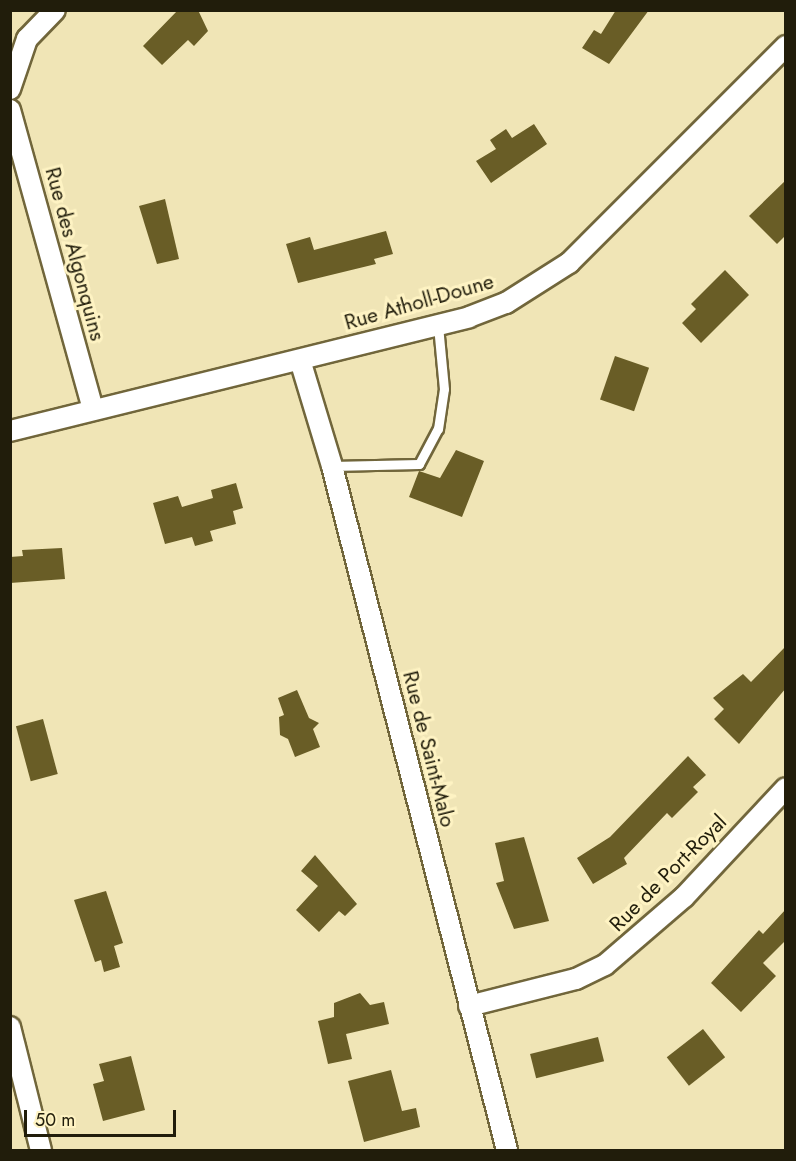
<!DOCTYPE html>
<style>
body{margin:0}
#map{position:relative;width:796px;height:1161px;overflow:hidden;background:#f0e5b6;font-family:Jost,sans-serif}
div>[style]{position:absolute}
.building>*{inset:0;background:#695d26;transform-origin:0 0}
.roads{filter:drop-shadow(2px 0 #71663b) drop-shadow(-2px 0 #71663b) drop-shadow(0 2px #71663b) drop-shadow(0 -2px #71663b)}
.lane>*{height:9px;margin:-4.5px;padding:0 4.5px;transform-origin:4.5px;border-radius:4.5px;background:#fff}
.street>*{height:20px;margin:-10px;padding:0 10px;transform-origin:10px;border-radius:10px;background:#fff}
span{translate:-50% -50%;white-space:nowrap;text-align:center;line-height:1.15;-webkit-text-stroke:6px #fef3c3;paint-order:stroke}
.street-label{font-size:21px;color:#211d0b}
.frame{position:absolute;inset:0;border:12px solid #211d0b;pointer-events:none}
.scale{position:absolute;left:24px;top:1110px;width:152px;height:27px;box-sizing:border-box;border:3px solid #211d0b;border-top:0;padding-left:8px;font-size:18px;line-height:21px;white-space:nowrap;color:#211d0b;-webkit-text-stroke:4px #fef3c3;paint-order:stroke}
</style>
<div id="map">
<div class="building">
<i style="clip-path:polygon(178px 10px,198px 10px,208px 31px,194px 46px,188px 40px,162px 65px,143px 46px)"></i>
<i style="clip-path:polygon(616px 10px,649px 10px,609px 64px,582px 48px,594px 30px,601px 34px)"></i>
<i style="clip-path:polygon(534px 124px,547px 144px,491px 183px,476px 161px,496px 149px,490px 140px,506px 129px,512px 138px)"></i>
<i style="clip-path:polygon(786px 180px,786px 235px,777px 244px,749px 216px)"></i>
<i style="clip-path:polygon(165px 199px,179px 259px,157px 264px,139px 206px)"></i>
<i style="clip-path:polygon(386px 231px,393px 254px,374px 259px,376px 264px,298px 283px,286px 244px,310px 237px,314px 250px)"></i>
<i style="clip-path:polygon(725px 270px,749px 295px,701px 343px,682px 323px,696px 309px,691px 304px)"></i>
<i style="left:615px;top:356px;width:36px;height:46px;rotate:19deg"></i>
<i style="clip-path:polygon(456px 450px,484px 461px,462px 517px,409px 497px,419px 471px,440px 478px)"></i>
<i style="clip-path:polygon(236px 483px,243px 508px,233px 511px,236px 524px,210px 531px,213px 541px,195px 546px,192px 537px,165px 544px,153px 503px,178px 496px,182px 507px,213px 498px,211px 490px)"></i>
<i style="clip-path:polygon(62px 548px,65px 579px,10px 583px,10px 557px,23px 556px,22px 550px)"></i>
<i style="clip-path:polygon(786px 646px,786px 688px,739px 744px,714px 719px,724px 709px,713px 698px,743px 674px,751px 682px)"></i>
<i style="clip-path:polygon(297px 690px,309px 718px,319px 723px,313px 729px,320px 747px,295px 757px,288px 739px,280px 735px,279px 717px,284px 715px,278px 698px)"></i>
<i style="left:43px;top:719px;width:57px;height:28px;rotate:75deg"></i>
<i style="clip-path:polygon(688px 756px,706px 775px,693px 787px,698px 792px,672px 818px,667px 813px,624px 858px,627px 864px,593px 884px,577px 858px,610px 837px)"></i>
<i style="clip-path:polygon(524px 837px,549px 921px,514px 929px,496px 883px,504px 881px,495px 843px)"></i>
<i style="clip-path:polygon(315px 855px,357px 904px,345px 916px,339px 911px,319px 932px,296px 910px,318px 886px,301px 871px)"></i>
<i style="clip-path:polygon(106px 891px,123px 943px,114px 946px,120px 967px,104px 972px,101px 960px,95px 962px,74px 900px)"></i>
<i style="clip-path:polygon(786px 909px,786px 940px,763px 963px,776px 976px,741px 1012px,711px 983px,759px 930px,763px 934px)"></i>
<i style="clip-path:polygon(360px 993px,370px 1005px,384px 1002px,389px 1024px,346px 1034px,352px 1059px,328px 1064px,318px 1021px,334px 1017px,334px 1003px)"></i>
<i style="left:703px;top:1029px;width:36px;height:46px;rotate:52deg"></i>
<i style="left:598px;top:1037px;width:25px;height:70px;rotate:76deg"></i>
<i style="clip-path:polygon(131px 1056px,145px 1110px,103px 1121px,93px 1084px,104px 1081px,99px 1064px)"></i>
<i style="clip-path:polygon(391px 1070px,402px 1111px,416px 1108px,420px 1127px,364px 1142px,348px 1081px)"></i>
</div>
<div class="roads">
<div class="lane">
<i style="left:332px;top:466px;width:87px;rotate:-1.3deg"></i>
<i style="left:419px;top:464px;width:40px;rotate:-62deg"></i>
<i style="left:438px;top:429px;width:40px;rotate:-81.5deg"></i>
<i style="left:444px;top:389px;width:64px;rotate:-95.4deg"></i>
</div>
<div class="street">
<i style="left:10px;top:89px;width:53px;rotate:-71.2deg"></i>
<i style="left:27px;top:39px;width:40px;rotate:-46deg"></i>
<i style="left:10px;top:110px;width:311px;rotate:74.5deg"></i>
<i style="left:300px;top:360px;width:111px;rotate:73.2deg"></i>
<i style="left:332px;top:466px;width:706px;rotate:75.65deg"></i>
<i style="left:10px;top:431px;width:473px;rotate:-13.9deg"></i>
<i style="left:469px;top:317px;width:40px;rotate:-21deg"></i>
<i style="left:506px;top:303px;width:75px;rotate:-32.4deg"></i>
<i style="left:569px;top:263px;width:307px;rotate:-45deg"></i>
<i style="left:469px;top:1006px;width:110px;rotate:-14.2deg"></i>
<i style="left:576px;top:979px;width:32px;rotate:-26deg"></i>
<i style="left:605px;top:965px;width:104px;rotate:-40.7deg"></i>
<i style="left:684px;top:897px;width:149px;rotate:-46.9deg"></i>
<i style="left:10px;top:1027px;width:127px;rotate:75.9deg"></i>
</div>
</div>
<div class="street-label">
<span style="left:75px;top:254px;rotate:75deg">Rue des Algonquins</span>
<span style="left:419px;top:302px;rotate:-16deg">Rue Atholl-Doune</span>
<span style="left:429px;top:749px;rotate:76deg">Rue de Saint-Malo</span>
<span style="left:668px;top:873px;rotate:-45deg">Rue de Port-Royal</span>
</div>
<div class="frame"></div>
<div class="scale">50 m</div>
</div>
